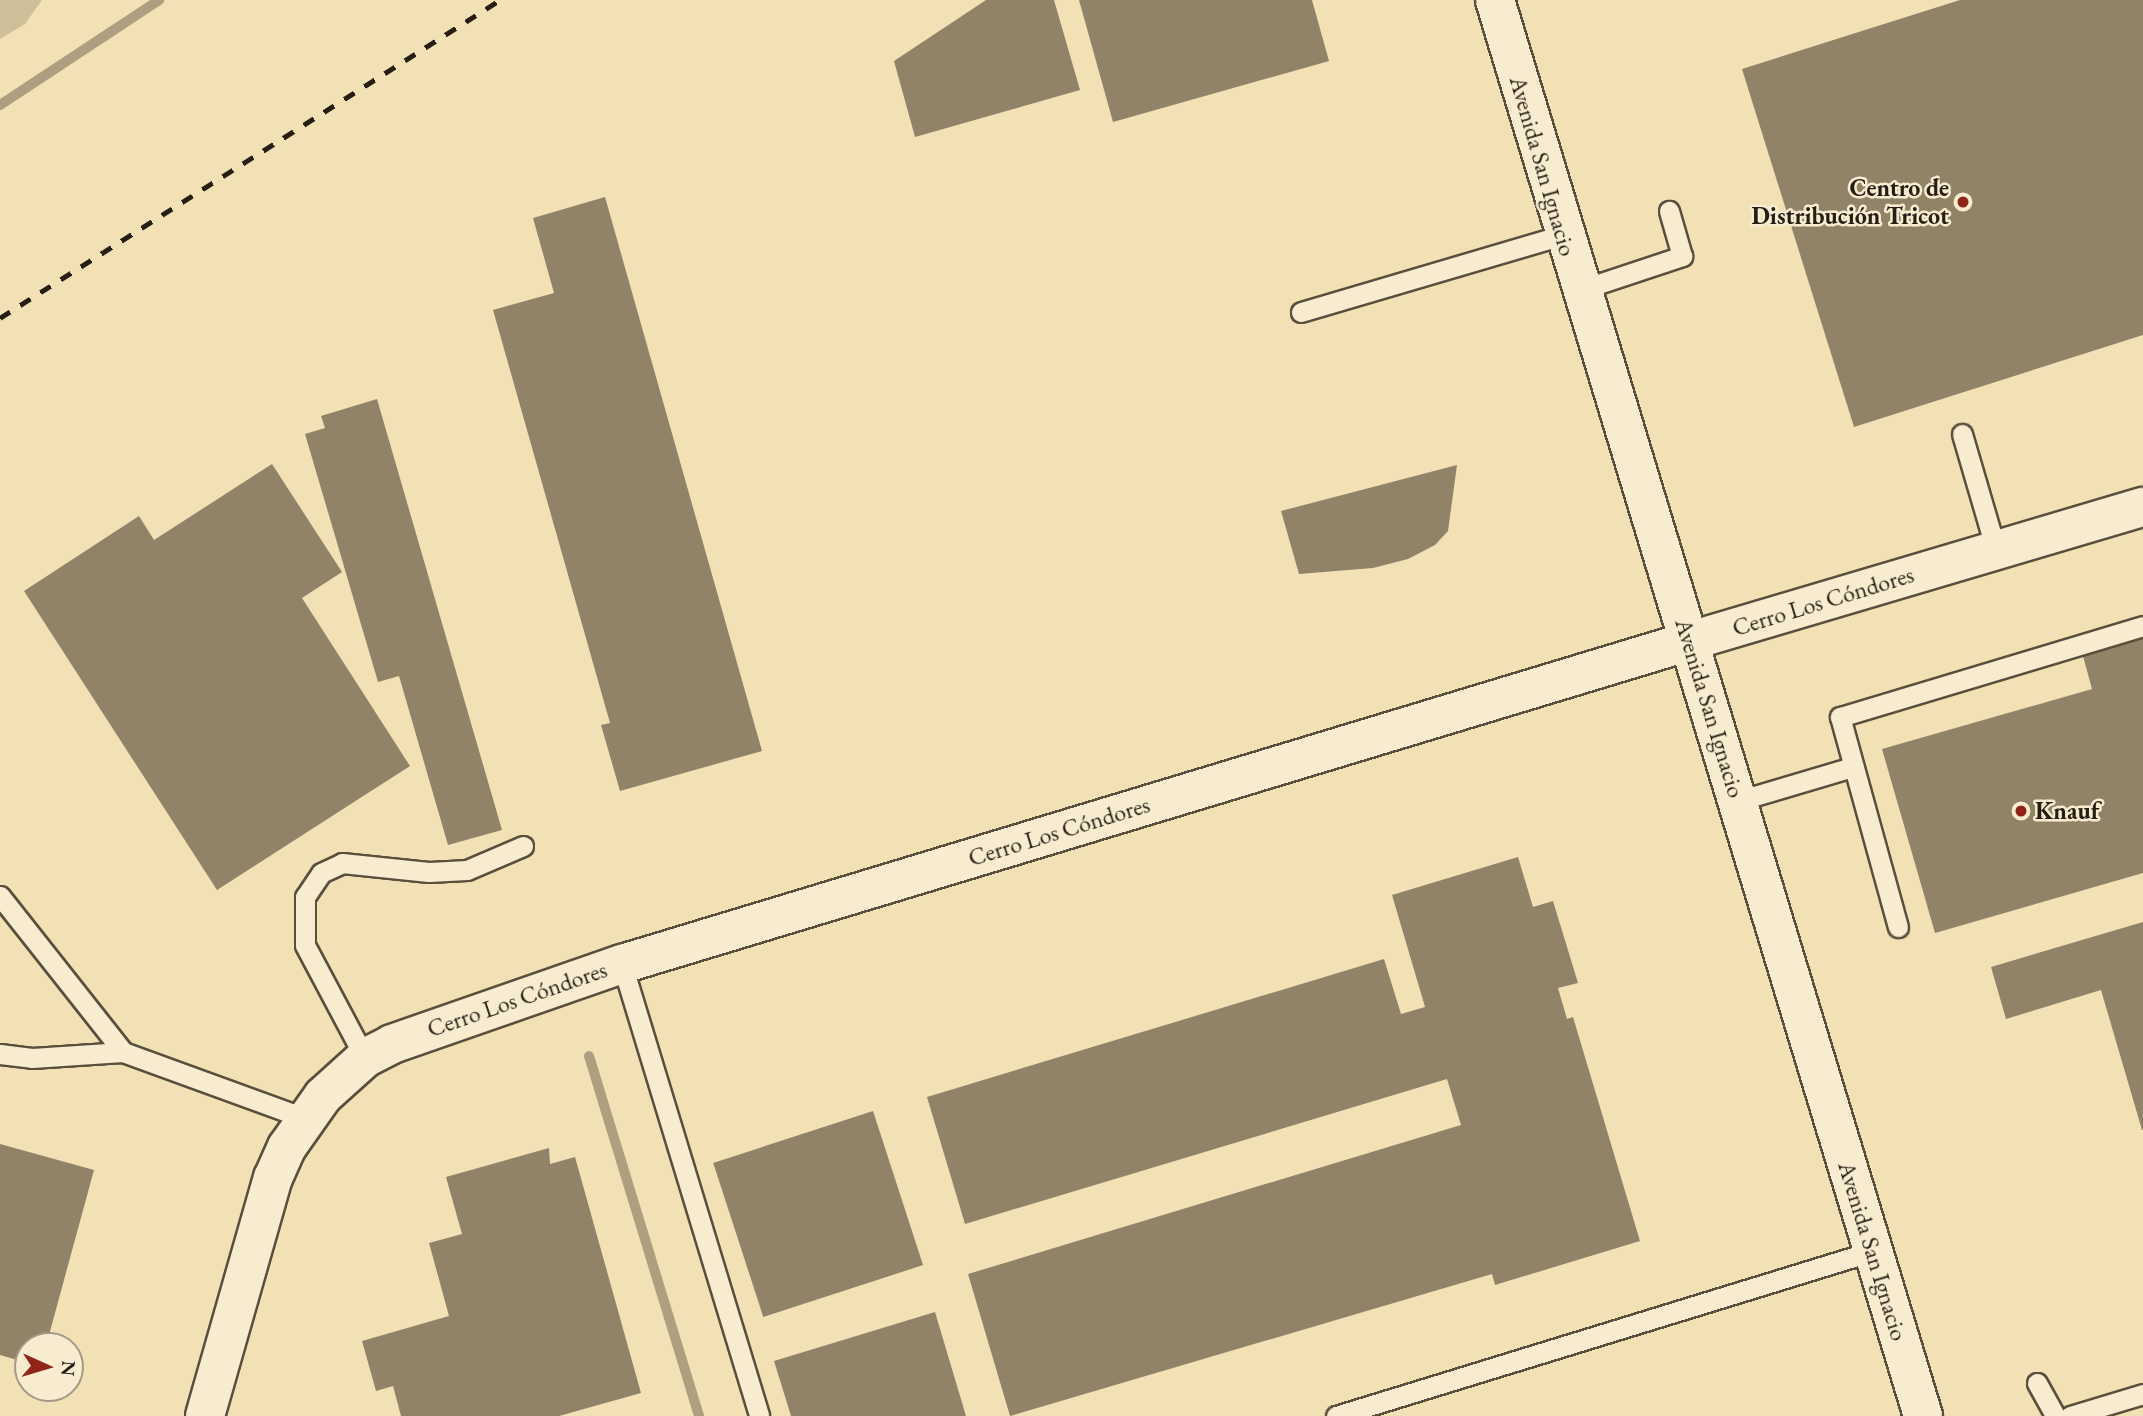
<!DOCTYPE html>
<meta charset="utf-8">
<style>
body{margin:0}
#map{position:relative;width:2143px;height:1416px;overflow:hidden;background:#f3e1b6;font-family:"EB Garamond",serif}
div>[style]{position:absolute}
.green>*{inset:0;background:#d0c09a}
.stream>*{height:10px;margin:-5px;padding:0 5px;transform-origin:5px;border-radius:5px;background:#ad9f7f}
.building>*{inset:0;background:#918368;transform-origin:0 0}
.roads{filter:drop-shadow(2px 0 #594f3c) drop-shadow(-2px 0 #594f3c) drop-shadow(0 2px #594f3c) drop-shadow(0 -2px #594f3c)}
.service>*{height:19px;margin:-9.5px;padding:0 9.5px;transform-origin:9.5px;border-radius:9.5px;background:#f7ecd0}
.minor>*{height:38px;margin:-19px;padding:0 19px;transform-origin:19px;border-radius:19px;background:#f7ecd0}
.tertiary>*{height:38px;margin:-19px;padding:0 19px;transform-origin:19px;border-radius:19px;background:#f7ecd0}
.secondary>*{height:38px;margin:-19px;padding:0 19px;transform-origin:19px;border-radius:19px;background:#f7ecd0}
.rail>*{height:5px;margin-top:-2.5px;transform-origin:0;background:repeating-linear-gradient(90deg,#261e14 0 12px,transparent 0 24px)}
.dots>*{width:19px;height:19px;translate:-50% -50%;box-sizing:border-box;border:4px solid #f7ecd0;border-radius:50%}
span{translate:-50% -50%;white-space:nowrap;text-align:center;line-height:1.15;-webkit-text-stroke:5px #f7ecd0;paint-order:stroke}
.street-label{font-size:24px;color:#261e14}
.poi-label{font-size:24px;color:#261e14;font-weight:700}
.right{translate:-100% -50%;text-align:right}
.left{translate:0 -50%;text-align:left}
.north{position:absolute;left:14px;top:1332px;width:70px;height:70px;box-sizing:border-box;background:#f7ecd0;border:2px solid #a39a85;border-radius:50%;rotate:94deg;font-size:19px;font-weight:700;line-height:28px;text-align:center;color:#261e14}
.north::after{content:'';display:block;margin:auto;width:24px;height:32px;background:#8f2418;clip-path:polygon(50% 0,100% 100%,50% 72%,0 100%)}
</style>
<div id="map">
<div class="green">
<i style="clip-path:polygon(0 0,42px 0,25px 24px,0 39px)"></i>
</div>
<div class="stream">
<i style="left:0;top:105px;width:191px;rotate:-33.4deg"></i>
<i style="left:589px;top:1056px;width:376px;rotate:73deg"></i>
</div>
<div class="building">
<i style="clip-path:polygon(986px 0,1054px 0,1080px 90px,915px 137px,894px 61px)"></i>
<i style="clip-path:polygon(1079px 0,1312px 0,1329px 61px,1113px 122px)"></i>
<i style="clip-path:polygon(1960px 0,2143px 0,2143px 335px,1854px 427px,1742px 69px)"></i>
<i style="clip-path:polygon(605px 197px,762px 751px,620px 791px,601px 725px,610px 723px,493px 310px,554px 293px,533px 218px)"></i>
<i style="clip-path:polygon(377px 399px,502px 830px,448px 845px,399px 676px,378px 682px,305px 434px,325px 428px,321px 416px)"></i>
<i style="clip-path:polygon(272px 464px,342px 572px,302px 598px,410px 766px,217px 890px,24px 591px,139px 516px,154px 540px)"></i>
<i style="clip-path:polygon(1457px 465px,1448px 531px,1435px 545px,1408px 559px,1373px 568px,1299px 574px,1281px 511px)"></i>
<i style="clip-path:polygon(2143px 639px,2143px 873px,1935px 933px,1882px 749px,2092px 689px,2083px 656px)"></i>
<i style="clip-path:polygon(1518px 857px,1533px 907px,1553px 901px,1578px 983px,1558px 988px,1567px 1019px,1573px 1017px,1640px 1241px,1495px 1285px,1492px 1274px,1010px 1416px,968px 1274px,1461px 1125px,1447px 1079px,965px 1224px,927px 1097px,1384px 959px,1401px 1014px,1425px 1007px,1392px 895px)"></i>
<i style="clip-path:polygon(2143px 922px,2143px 1130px,2142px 1130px,2101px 990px,2006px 1019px,1991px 967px)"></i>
<i style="left:873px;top:1111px;width:162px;height:168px;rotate:72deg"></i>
<i style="clip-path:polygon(0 1144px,94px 1170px,46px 1346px,28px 1346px,28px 1363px,0 1355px)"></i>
<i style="clip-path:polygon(549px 1148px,550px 1164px,575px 1157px,641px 1393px,559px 1416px,401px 1416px,393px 1386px,376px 1391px,362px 1341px,449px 1316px,429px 1243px,462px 1234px,446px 1177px)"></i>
<i style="clip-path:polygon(935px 1312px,966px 1416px,791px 1416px,774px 1361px)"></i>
</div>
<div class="roads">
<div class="service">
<i style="left:1580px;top:290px;width:108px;rotate:-18.4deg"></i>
<i style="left:1682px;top:256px;width:47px;rotate:-106.1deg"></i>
<i style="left:1301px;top:312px;width:273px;rotate:-16.4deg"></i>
<i style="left:1962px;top:434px;width:121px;rotate:73.7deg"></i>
<i style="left:1738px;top:801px;width:119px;rotate:-16.6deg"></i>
<i style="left:0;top:896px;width:199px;rotate:51.7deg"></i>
<i style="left:1898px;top:927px;width:218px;rotate:-105.4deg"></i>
<i style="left:1840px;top:717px;width:316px;rotate:-16.7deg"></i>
<i style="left:622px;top:964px;width:472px;rotate:73.1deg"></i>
<i style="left:0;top:1054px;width:32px;rotate:7deg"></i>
<i style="left:32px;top:1058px;width:91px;rotate:-3.8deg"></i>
<i style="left:123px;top:1052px;width:193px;rotate:20deg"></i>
<i style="left:365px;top:1058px;width:128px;rotate:-118deg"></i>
<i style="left:305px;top:945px;width:48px;rotate:-90deg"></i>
<i style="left:305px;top:897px;width:29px;rotate:-56deg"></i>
<i style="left:321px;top:873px;width:23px;rotate:-25deg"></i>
<i style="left:342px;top:863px;width:87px;rotate:5.9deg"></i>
<i style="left:429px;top:872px;width:38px;rotate:-3deg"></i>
<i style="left:467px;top:870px;width:61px;rotate:-23.2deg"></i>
<i style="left:2037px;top:1383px;width:38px;rotate:61deg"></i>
<i style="left:1336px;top:1416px;width:562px;rotate:-17.08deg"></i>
<i style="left:2070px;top:1416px;width:76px;rotate:-16.8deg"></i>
</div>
<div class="minor">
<i style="left:205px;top:1416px;width:248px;rotate:-74.1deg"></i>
<i style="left:273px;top:1178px;width:34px;rotate:-66deg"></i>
<i style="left:287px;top:1147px;width:62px;rotate:-54.8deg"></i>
<i style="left:323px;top:1096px;width:57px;rotate:-42.1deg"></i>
<i style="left:365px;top:1058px;width:30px;rotate:-27deg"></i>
<i style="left:392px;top:1044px;width:244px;rotate:-19.2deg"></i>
<i style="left:622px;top:964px;width:1116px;rotate:-16.83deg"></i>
</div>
<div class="tertiary">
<i style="left:1690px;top:641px;width:472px;rotate:-16.5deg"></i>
</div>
<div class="secondary">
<i style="left:1495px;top:0;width:1479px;rotate:73.18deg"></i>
</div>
</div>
<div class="rail">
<i style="left:0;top:318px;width:593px;rotate:-32.46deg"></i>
</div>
<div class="dots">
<i style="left:1963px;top:202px;background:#8f2418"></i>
<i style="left:2021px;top:811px;background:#8f2418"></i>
</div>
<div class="street-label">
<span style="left:1543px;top:166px;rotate:74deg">Avenida San Ignacio</span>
<span style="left:1823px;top:601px;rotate:-17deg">Cerro Los Cóndores</span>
<span style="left:1710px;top:708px;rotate:73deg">Avenida San Ignacio</span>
<span style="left:1059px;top:831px;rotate:-17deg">Cerro Los Cóndores</span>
<span style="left:517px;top:999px;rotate:-19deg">Cerro Los Cóndores</span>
<span style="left:1873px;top:1251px;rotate:73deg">Avenida San Ignacio</span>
</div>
<div class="poi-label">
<span class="right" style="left:1949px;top:202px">Centro de<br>Distribución Tricot</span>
<span class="left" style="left:2035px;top:811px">Knauf</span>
</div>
<div class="north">N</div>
</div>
